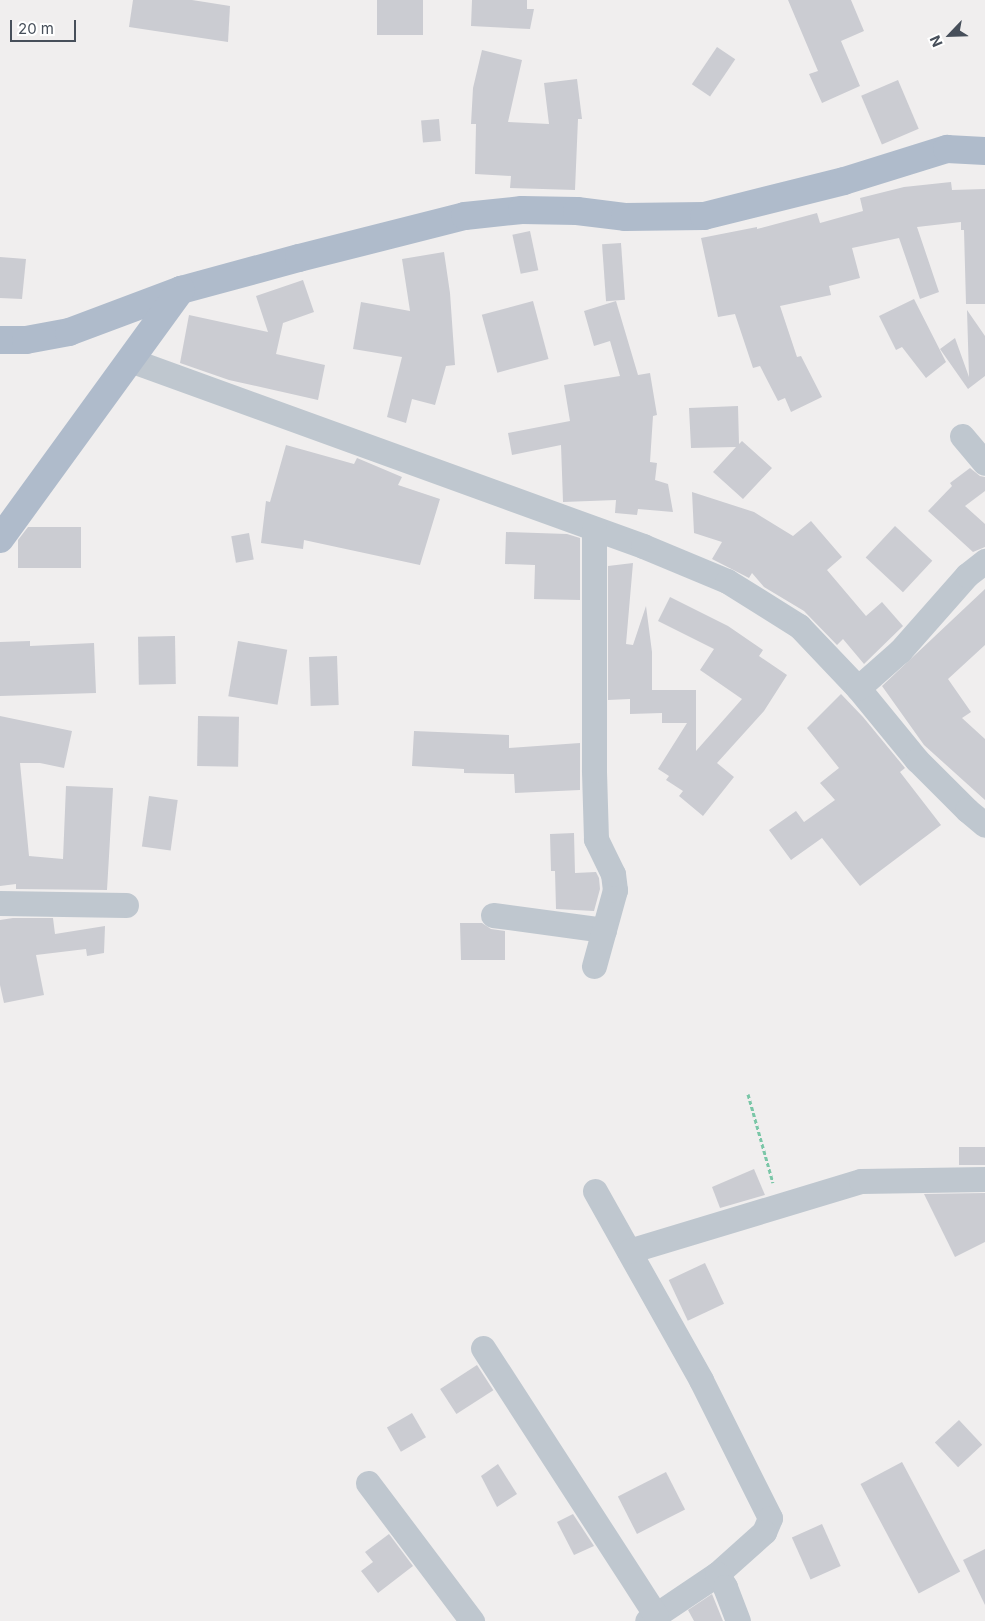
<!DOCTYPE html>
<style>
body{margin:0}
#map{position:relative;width:985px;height:1621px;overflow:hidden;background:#f0eeee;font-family:Inter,sans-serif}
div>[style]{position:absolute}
.building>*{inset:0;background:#cbccd2;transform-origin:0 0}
.path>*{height:3px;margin-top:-1.5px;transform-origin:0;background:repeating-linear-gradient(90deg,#7ac6a7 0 4px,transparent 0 6.5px)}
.minor>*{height:25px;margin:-12.5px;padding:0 12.5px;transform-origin:12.5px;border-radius:12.5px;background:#bfc7cf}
.major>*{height:28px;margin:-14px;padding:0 14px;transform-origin:14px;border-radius:14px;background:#afbbcb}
span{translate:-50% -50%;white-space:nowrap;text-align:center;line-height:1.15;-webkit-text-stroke:4px #fff;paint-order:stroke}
.north{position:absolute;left:925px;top:10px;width:50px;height:50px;-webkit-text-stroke:4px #fff;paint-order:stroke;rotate:246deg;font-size:14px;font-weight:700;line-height:20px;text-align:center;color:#474f5a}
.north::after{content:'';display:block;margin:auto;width:18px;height:22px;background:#474f5a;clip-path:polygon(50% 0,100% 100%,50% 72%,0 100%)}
.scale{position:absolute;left:10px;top:20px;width:66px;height:22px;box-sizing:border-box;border:2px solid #474f5a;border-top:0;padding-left:6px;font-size:15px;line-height:18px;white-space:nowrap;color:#474f5a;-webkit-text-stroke:4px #fff;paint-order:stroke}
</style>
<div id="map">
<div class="building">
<i style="clip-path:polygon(133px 0,192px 0,230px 6px,228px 42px,129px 27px)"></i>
<i style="left:377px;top:0;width:46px;height:35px"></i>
<i style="clip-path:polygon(472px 0,527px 0,527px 9px,534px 9px,530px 29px,471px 26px)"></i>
<i style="clip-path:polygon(788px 0,851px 0,864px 31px,841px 41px,860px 86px,822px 103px,809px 74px,818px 71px)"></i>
<i style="left:717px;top:47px;width:22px;height:45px;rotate:34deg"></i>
<i style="clip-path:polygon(482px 50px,522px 60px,508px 122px,549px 124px,544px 83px,577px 79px,582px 119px,578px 119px,575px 190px,510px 188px,511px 176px,475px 174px,476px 124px,471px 124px,473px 88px)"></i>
<i style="left:898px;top:80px;width:53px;height:40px;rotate:67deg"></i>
<i style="left:439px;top:119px;width:22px;height:18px;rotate:85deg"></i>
<i style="clip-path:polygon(951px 182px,952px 190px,985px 189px,985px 304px,966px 304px,964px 230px,961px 230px,961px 222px,917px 227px,939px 292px,920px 299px,899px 238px,852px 248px,860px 278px,829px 286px,831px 295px,780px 306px,797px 357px,801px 356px,822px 397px,791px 412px,785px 398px,778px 401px,760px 366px,753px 368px,735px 314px,718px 317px,701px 238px,757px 227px,757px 229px,817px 213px,820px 223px,863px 211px,860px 198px,904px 187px)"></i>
<i style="left:530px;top:231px;width:40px;height:18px;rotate:78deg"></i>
<i style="left:621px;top:243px;width:57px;height:19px;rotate:86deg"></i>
<i style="clip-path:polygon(444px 252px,450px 293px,455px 365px,446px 366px,435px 405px,412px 399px,406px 423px,387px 417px,402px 357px,353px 349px,361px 302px,410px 311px,402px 259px)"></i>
<i style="clip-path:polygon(0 257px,26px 259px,22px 299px,0 298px)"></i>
<i style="clip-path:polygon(303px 280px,314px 312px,283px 323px,276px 354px,325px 365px,318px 400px,229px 380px,180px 363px,189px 315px,268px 332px,256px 296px)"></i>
<i style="clip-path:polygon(914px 299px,946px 362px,926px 378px,902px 347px,896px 350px,879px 316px)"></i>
<i style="left:533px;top:301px;width:60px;height:53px;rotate:75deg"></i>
<i style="clip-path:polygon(616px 301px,638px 375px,650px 373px,657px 415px,653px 416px,650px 462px,657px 463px,655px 480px,668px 484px,673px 512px,638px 509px,637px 515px,615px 513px,616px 500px,563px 502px,561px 445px,512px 455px,508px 433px,570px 421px,564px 385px,620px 376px,610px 341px,594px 346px,584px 311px)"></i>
<i style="clip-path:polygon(967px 310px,985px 336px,985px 376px,968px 389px,940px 349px,955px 338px,969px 377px)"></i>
<i style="clip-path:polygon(738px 406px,739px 444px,742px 441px,772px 468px,743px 499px,713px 472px,736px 447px,691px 448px,689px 408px)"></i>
<i style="clip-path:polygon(286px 445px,354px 464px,357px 458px,402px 477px,398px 485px,440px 499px,420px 565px,304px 540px,303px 549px,261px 543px,266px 501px,270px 502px)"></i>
<i style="clip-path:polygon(970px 468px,980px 476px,985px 477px,985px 491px,965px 506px,985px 524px,985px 547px,973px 552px,928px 511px,952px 486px,950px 483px)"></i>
<i style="clip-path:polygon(692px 492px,754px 512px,793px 536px,811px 521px,842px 557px,827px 570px,866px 616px,882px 602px,903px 626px,864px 664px,843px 639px,837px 645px,804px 611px,764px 587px,752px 573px,749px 578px,712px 559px,722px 542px,694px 533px)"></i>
<i style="left:895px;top:526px;width:51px;height:43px;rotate:43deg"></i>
<i style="clip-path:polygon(28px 527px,81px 527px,81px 568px,18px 568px,18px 540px)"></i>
<i style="clip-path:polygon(506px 532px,567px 534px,580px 538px,580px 600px,534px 599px,535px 565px,505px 564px)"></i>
<i style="left:249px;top:533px;width:27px;height:18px;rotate:80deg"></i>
<i style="clip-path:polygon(633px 563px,626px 644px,633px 645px,646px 606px,652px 652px,652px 690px,696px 690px,696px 751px,742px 699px,700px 670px,714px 649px,658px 621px,670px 597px,728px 626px,763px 650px,759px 656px,787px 675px,764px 711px,717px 763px,734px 777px,703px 816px,679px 796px,683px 791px,666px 780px,669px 776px,658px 769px,687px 723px,662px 723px,662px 713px,630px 714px,630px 699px,608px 700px,608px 566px)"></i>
<i style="clip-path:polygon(985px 589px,985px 645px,948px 679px,971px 712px,962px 718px,985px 739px,985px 800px,924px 745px,882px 686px)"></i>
<i style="left:175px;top:636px;width:48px;height:37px;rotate:89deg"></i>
<i style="clip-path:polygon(30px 641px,30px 646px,94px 643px,96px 693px,0 696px,0 642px)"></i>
<i style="left:238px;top:641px;width:50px;height:56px;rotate:10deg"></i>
<i style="left:337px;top:656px;width:49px;height:28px;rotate:88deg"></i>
<i style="clip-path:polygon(841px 694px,863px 717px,905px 768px,900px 772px,941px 825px,860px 886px,822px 838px,791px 860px,769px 830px,796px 811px,804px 822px,835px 800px,820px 783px,839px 768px,807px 728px)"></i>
<i style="clip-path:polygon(0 716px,72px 731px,64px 768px,40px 763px,20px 763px,29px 856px,63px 859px,66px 786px,113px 788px,107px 890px,16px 889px,16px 884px,0 886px)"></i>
<i style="left:198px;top:716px;width:41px;height:50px;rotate:1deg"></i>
<i style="clip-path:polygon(414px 731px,509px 735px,509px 748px,580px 743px,580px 790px,515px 793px,514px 774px,464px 773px,464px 769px,412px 766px)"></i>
<i style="left:149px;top:796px;width:29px;height:51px;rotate:8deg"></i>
<i style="clip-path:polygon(574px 833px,575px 873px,596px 872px,599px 878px,600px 889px,594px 911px,556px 909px,555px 871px,551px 871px,550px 834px)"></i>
<i style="clip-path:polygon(13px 918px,53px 918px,55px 934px,105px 926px,104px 953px,87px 956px,86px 949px,36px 955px,44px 995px,4px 1003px,0 985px,0 920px)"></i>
<i style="clip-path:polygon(460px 923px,482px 923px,491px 929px,505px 931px,505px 960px,461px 960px)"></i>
<i style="left:959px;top:1147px;width:26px;height:18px"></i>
<i style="clip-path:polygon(754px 1169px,765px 1195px,720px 1208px,712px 1187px)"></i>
<i style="clip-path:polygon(985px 1193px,985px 1242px,955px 1257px,924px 1194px)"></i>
<i style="left:705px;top:1263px;width:45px;height:40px;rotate:65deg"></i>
<i style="left:477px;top:1365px;width:30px;height:44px;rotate:57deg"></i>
<i style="left:412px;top:1413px;width:28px;height:29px;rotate:60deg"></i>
<i style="left:959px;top:1420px;width:34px;height:33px;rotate:47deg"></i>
<i style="left:902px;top:1462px;width:124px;height:47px;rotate:62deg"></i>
<i style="clip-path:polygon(498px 1464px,517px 1494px,497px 1507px,481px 1476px)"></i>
<i style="left:666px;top:1472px;width:42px;height:54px;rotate:63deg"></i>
<i style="clip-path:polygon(573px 1514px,594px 1546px,574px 1555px,557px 1522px)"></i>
<i style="left:822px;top:1524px;width:46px;height:33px;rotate:66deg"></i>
<i style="clip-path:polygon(389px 1534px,413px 1566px,378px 1593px,361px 1571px,373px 1562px,365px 1552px)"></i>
<i style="clip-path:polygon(985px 1549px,985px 1605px,963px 1560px)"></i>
<i style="clip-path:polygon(712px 1594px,723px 1621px,694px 1621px,688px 1610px)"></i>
</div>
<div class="path">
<i style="left:748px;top:1094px;width:92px;rotate:74.3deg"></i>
</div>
<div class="minor">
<i style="left:130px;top:360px;width:546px;rotate:19.93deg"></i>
<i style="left:643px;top:546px;width:91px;rotate:22.6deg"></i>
<i style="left:727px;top:581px;width:85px;rotate:32deg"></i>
<i style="left:799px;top:626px;width:86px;rotate:46.4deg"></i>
<i style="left:858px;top:688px;width:93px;rotate:50.7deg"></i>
<i style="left:917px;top:760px;width:71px;rotate:45deg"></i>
<i style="left:967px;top:810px;width:23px;rotate:40deg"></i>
<i style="left:962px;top:436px;width:35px;rotate:50deg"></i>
<i style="left:858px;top:688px;width:56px;rotate:-41.4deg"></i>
<i style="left:900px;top:651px;width:101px;rotate:-48.6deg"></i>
<i style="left:967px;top:575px;width:23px;rotate:-38deg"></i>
<i style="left:0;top:903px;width:126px;rotate:0.9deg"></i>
<i style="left:493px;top:915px;width:112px;rotate:7.7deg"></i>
<i style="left:594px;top:966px;width:79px;rotate:-74.6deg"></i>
<i style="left:615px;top:890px;width:16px;rotate:-97deg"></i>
<i style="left:613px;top:874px;width:39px;rotate:-116deg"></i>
<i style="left:596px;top:839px;width:69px;rotate:-91.7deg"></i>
<i style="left:594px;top:770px;width:241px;rotate:-90deg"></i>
<i style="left:595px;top:1191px;width:217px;rotate:60.7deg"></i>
<i style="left:701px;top:1380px;width:154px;rotate:63.4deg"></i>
<i style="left:770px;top:1518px;width:15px;rotate:113deg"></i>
<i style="left:764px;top:1532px;width:63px;rotate:138.2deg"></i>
<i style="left:717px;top:1574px;width:84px;rotate:146.1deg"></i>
<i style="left:629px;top:1251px;width:242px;rotate:-16.8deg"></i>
<i style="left:861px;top:1181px;width:124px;rotate:-0.9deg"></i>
<i style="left:483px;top:1348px;width:318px;rotate:57.1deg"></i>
<i style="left:368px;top:1483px;width:173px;rotate:53deg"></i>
<i style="left:717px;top:1574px;width:15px;rotate:58deg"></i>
<i style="left:725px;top:1587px;width:36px;rotate:69deg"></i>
</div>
<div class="major">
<i style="left:0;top:340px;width:26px"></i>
<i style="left:26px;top:340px;width:44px;rotate:-10.5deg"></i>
<i style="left:69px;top:332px;width:120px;rotate:-20.6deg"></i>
<i style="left:181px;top:290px;width:122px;rotate:-15.2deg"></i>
<i style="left:299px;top:258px;width:171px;rotate:-14.2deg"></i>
<i style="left:465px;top:216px;width:57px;rotate:-6deg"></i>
<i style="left:522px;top:210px;width:55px;rotate:1deg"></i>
<i style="left:577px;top:211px;width:48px;rotate:7.1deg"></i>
<i style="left:625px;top:217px;width:79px;rotate:-0.7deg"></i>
<i style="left:704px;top:216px;width:144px;rotate:-14deg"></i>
<i style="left:844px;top:181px;width:108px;rotate:-17.3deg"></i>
<i style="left:947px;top:149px;width:38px;rotate:3deg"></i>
<i style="left:0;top:539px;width:308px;rotate:-54deg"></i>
</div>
<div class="north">N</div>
<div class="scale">20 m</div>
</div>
